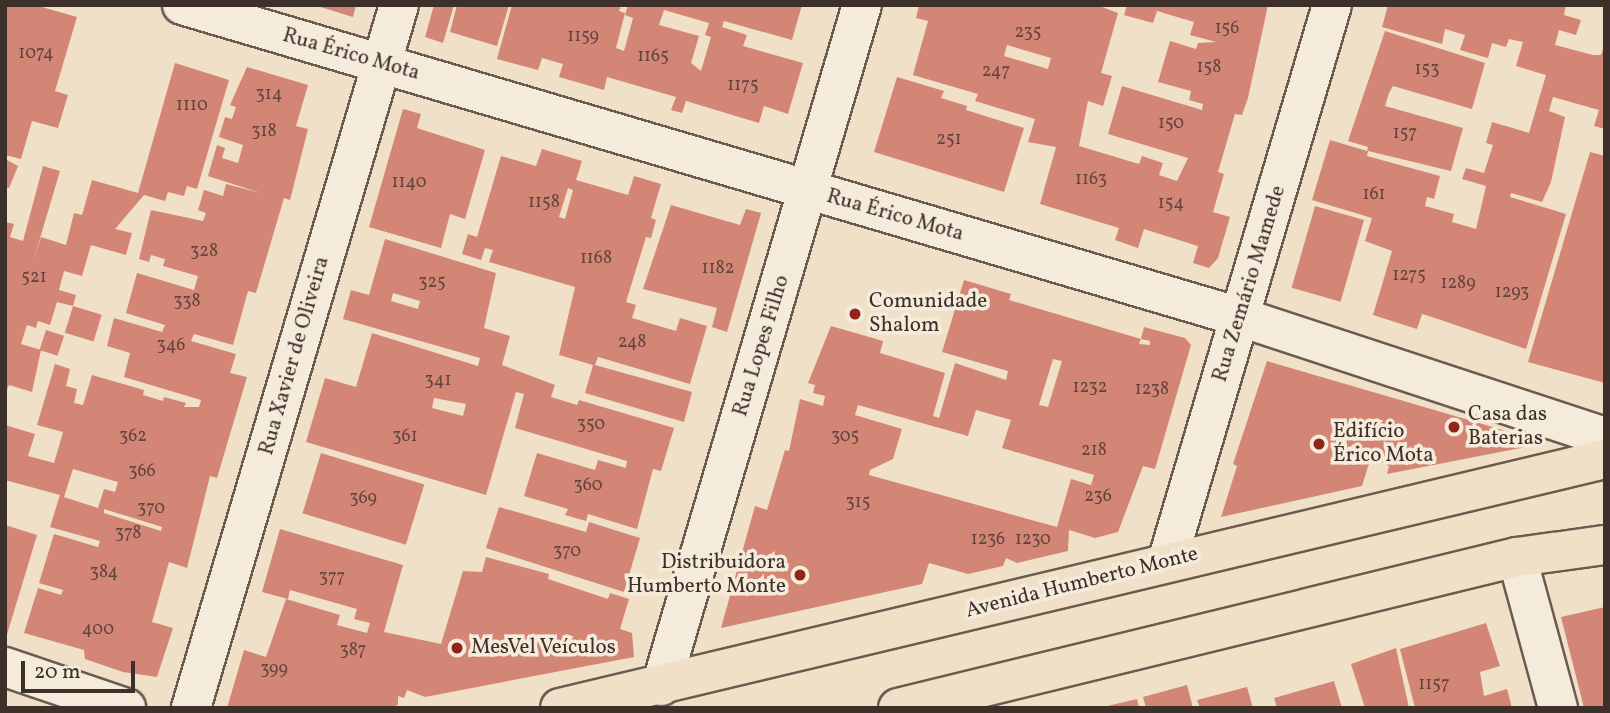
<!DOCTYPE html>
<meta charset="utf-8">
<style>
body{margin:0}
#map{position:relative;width:1610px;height:713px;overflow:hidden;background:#f0e0c7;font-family:Vollkorn,serif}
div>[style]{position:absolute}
.building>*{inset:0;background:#d38676;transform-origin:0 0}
.roads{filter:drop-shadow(2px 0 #6a5b51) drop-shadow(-2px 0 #6a5b51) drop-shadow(0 2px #6a5b51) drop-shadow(0 -2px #6a5b51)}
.minor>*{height:38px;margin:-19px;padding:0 19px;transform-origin:19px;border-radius:19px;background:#f5ebdb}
.major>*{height:38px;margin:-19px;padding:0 19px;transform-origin:19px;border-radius:19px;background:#f0e0c7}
.dots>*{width:19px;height:19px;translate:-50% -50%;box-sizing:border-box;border:4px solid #f5ebdb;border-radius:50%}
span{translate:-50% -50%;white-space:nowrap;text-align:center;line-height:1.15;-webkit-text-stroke:7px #f5ebdb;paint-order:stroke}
.number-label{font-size:18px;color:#62453d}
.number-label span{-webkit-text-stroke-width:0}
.street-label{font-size:21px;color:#3d2f2a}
.poi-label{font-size:21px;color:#3d2f2a}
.left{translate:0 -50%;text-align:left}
.right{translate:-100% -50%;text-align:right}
.frame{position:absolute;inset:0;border:7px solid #3d2f2a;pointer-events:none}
.scale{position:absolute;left:21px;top:661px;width:114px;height:32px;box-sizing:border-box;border:4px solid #3d2f2a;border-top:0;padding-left:9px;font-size:21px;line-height:24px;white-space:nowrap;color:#3d2f2a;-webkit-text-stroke:5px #f5ebdb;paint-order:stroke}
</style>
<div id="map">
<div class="building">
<i style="clip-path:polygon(5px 5px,35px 5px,77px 17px,55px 91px,68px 95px,58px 128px,32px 121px,21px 159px,5px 155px)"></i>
<i style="clip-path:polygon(314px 5px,356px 5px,353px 17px)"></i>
<i style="clip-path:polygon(434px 5px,454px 5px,443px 43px,425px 37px)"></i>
<i style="clip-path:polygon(457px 5px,509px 5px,497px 46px,450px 32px)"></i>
<i style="clip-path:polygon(evenodd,512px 5px,621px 5px,619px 11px,625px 13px,616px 48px,624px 51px,633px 18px,625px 15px,628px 5px,802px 5px,792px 40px,724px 21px,722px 27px,747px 35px,743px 46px,803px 63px,788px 114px,764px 106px,759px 123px,686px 101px,682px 113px,671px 110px,676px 97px,607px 77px,604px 90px,559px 77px,563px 64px,542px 58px,538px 70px,497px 59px,512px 5px,664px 10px,709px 23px,705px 35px,711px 37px,701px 71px,691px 63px,699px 36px,659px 25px,664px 10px)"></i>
<i style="clip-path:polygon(evenodd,919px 5px,1097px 5px,1118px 13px,1101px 73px,1112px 76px,1103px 106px,1088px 101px,1079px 146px,1139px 164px,1142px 156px,1163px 163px,1159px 175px,1177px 181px,1188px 158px,1108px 134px,1122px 86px,1202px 110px,1203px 104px,1189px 100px,1191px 91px,1158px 82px,1170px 41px,1196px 49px,1198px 43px,1216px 42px,1190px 35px,1194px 22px,1157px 11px,1153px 23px,1124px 15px,1127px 5px,1268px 5px,1248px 98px,1242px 115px,1235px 114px,1218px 172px,1224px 174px,1213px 212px,1230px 217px,1218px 258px,1209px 268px,1193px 263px,1198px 246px,1144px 229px,1138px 248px,1115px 240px,1119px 228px,1040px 204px,1056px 147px,1028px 142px,1035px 119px,975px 101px,978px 94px,913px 75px,928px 21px,916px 18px,919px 5px,1007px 45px,1051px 58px,1048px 69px,1004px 56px,1007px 45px)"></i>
<i style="clip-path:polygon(1388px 5px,1566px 5px,1564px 15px,1581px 20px,1576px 35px,1559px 30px,1555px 45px,1593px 55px,1601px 55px,1605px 44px,1605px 129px,1594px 126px,1599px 110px,1553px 97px,1549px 111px,1565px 117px,1551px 182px,1542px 202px,1511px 193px,1510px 197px,1566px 214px,1526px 349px,1429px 316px,1422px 314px,1417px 329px,1373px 315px,1392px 251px,1365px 241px,1372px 218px,1312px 200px,1330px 140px,1367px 151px,1368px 147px,1348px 141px,1385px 31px,1485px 63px,1472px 109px,1393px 86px,1389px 93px,1385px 106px,1463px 128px,1451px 171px,1368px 151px,1367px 156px,1440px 176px,1434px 199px,1427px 197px,1425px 206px,1454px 214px,1452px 222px,1476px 229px,1486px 186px,1462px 179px,1466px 168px,1484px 173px,1493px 145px,1486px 143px,1492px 122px,1529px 133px,1546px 75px,1516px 66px,1523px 42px,1509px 39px,1506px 47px,1492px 43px,1488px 58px,1460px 50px,1465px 35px,1445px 29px,1442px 44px,1382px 27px)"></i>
<i style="clip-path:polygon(175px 63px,229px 80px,197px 189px,187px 186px,184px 196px,168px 192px,165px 201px,144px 195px,115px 229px,132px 233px,126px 255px,91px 245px,82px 276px,64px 271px,59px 290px,76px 295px,73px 306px,57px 302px,50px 325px,38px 321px,36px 328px,27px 325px,21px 344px,41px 350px,32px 392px,9px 385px,5px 394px,5px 222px,14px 224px,10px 237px,23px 241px,43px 166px,60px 171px,33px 262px,41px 237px,66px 245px,74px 213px,82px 215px,92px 180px,138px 193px)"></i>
<i style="clip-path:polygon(evenodd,247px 67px,308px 85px,296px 126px,308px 129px,290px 200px,284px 198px,256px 293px,248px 291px,233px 345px,194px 334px,191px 341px,236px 354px,230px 373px,247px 377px,217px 478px,210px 476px,187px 568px,169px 562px,152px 622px,173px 628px,157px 677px,123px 672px,85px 659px,84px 650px,24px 633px,38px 588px,61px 595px,63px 590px,39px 583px,54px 534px,98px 547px,100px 541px,50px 527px,60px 495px,5px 480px,5px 425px,35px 434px,28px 456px,54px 463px,63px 432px,37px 425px,55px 364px,70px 369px,66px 386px,77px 389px,74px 403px,83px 405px,92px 375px,144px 390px,143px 395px,163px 401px,164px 397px,186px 403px,184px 407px,199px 407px,201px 400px,124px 377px,130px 353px,107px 346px,114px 318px,162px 332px,165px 325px,126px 313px,137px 273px,194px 290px,198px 276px,163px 266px,165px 259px,151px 255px,149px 262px,139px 259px,151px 210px,203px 221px,206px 213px,198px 210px,204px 190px,223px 196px,226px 184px,261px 193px,208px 176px,217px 145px,225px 148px,222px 158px,238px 163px,243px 145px,219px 137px,225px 117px,232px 119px,236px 107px,230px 105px,247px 67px,73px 469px,118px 482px,115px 492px,104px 489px,98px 508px,64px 497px,73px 469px,247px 67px,104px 509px,162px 527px,161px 531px,104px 513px,104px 509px)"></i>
<i style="clip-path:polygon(897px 77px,944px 91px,941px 98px,967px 106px,966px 110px,1024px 128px,1004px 192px,874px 152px)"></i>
<i style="clip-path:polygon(403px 109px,421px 114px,417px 128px,485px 150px,465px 219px,450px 214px,441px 248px,369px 227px)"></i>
<i style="clip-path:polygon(evenodd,542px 149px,582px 161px,576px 180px,628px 195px,634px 176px,661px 184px,651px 218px,656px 220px,651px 238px,646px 237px,626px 302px,636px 305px,632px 318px,676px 331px,680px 318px,707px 326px,690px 384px,598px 357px,595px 365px,692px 392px,684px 422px,585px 393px,593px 365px,559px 355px,575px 287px,489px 262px,493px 250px,485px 248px,481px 260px,462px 254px,468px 234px,477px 237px,501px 156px,536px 166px,542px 149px,568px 188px,573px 190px,565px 219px,559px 217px,568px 188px)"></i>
<i style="clip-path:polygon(1590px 152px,1605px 156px,1605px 383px,1528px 362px)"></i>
<i style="clip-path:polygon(5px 159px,18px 166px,9px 188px,5px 187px)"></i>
<i style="clip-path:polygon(671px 205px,740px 225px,746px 209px,761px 213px,727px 332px,712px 327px,717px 308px,643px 289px)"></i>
<i style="left:1315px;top:206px;width:51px;height:85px;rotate:16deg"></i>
<i style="clip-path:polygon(evenodd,385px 239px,496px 273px,484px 328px,510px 336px,502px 365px,555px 385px,551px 397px,577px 405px,579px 400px,674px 428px,661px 471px,653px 469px,637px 529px,588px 514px,586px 521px,565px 515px,568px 509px,524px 496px,537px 453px,595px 470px,598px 460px,626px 468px,627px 461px,515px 428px,524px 394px,516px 392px,486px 495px,306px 442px,325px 378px,356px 387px,372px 333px,478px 366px,480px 358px,343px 319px,351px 290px,369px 295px,385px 239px,393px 293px,420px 301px,418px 309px,391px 301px,393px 293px,385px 239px,434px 398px,466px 404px,463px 416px,432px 408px,434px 398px)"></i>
<i style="clip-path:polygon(evenodd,964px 280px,1011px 294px,1009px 300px,1141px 339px,1139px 344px,1150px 345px,1150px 341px,1141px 339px,1144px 327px,1185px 338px,1191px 345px,1155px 469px,1143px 466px,1118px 532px,1095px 538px,1069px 530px,1068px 551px,1017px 563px,1006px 558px,1003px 566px,968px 574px,929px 563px,922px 584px,721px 628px,755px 506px,767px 510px,785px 450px,789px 451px,800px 399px,823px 406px,825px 396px,813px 393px,815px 385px,808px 383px,831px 326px,883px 341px,880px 353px,945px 373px,933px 416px,939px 418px,955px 363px,1006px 380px,1008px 371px,942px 352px,964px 280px,1053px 359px,1062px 361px,1048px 407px,1039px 405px,1053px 359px,964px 280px,858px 405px,968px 436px,976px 410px,1011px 420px,1002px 448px,1094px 475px,1091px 485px,1071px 479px,1057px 527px,869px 475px,870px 470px,893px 459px,902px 429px,855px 415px,858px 405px)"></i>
<i style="left:73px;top:306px;width:30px;height:28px;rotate:17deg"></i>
<i style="left:46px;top:330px;width:19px;height:21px;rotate:18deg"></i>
<i style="clip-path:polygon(1267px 361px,1530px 438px,1531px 446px,1387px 474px,1389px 466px,1371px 457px,1362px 486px,1221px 517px,1237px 466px,1233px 464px)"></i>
<i style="left:321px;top:453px;width:108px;height:63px;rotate:17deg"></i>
<i style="clip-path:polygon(499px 507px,586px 532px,589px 522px,640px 538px,624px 592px,486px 548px)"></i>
<i style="clip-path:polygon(5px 525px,37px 535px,6px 638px,5px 638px)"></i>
<i style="clip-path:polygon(280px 529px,403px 565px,384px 632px,441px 644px,463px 571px,482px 572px,486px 557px,549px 574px,548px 579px,608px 599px,610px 593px,629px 599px,620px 629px,632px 633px,634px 657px,425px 697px,407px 690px,404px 698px,398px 696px,398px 705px,387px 708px,227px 708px,244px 650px,266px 657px,286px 599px,340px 615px,337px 625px,367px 633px,370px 623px,354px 619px,357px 609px,290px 590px,288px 599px,262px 592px)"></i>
<i style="clip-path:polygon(1605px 607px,1605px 708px,1584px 708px,1561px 617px)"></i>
<i style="clip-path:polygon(1486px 623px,1500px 666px,1480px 672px,1484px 696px,1507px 689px,1512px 708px,1415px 708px,1400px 649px)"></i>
<i style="clip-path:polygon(1396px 648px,1409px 708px,1365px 708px,1351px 664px)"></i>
<i style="clip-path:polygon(1334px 681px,1342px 708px,1277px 708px,1274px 698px)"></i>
<i style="clip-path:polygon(1187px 685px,1193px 708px,1146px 708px,1143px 697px)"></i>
<i style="clip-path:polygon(1247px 687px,1253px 708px,1200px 708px,1197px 700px)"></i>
<i style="clip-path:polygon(1137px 699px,1139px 708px,1103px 708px,1103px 707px)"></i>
</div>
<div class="roads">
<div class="minor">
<i style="left:182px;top:5px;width:1103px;rotate:16.43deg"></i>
<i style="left:1240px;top:317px;width:384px;rotate:18.2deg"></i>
<i style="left:1517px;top:557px;width:156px;rotate:74.8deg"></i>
<i style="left:1167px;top:562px;width:581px;rotate:-73.5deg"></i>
<i style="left:5px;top:667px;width:128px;rotate:18.7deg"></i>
<i style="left:661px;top:686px;width:710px;rotate:-73.56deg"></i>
<i style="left:191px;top:708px;width:733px;rotate:-73.52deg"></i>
</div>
<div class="major">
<i style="left:560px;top:708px;width:1074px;rotate:-13.4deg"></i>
<i style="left:898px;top:708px;width:637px;rotate:-13.71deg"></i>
<i style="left:1517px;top:557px;width:89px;rotate:-7.8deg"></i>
</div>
</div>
<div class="dots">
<i style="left:855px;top:314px;background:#8f2418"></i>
<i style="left:1454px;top:427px;background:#8f2418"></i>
<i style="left:1319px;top:444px;background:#8f2418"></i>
<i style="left:800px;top:575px;background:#8f2418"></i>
<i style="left:457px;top:648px;background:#8f2418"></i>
</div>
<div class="number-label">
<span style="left:1227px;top:29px">156</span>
<span style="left:1028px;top:33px">235</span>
<span style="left:583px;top:37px">1159</span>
<span style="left:36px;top:54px">1074</span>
<span style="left:653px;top:57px">1165</span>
<span style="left:1209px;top:68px">158</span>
<span style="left:1427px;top:70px">153</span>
<span style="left:996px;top:72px">247</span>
<span style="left:743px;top:86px">1175</span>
<span style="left:269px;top:95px">314</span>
<span style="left:192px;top:106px">1110</span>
<span style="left:1171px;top:124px">150</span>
<span style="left:264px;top:132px">318</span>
<span style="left:1405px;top:134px">157</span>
<span style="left:949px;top:140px">251</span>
<span style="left:1091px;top:180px">1163</span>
<span style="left:409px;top:183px">1140</span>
<span style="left:1374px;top:195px">161</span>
<span style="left:544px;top:203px">1158</span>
<span style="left:1171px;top:204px">154</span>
<span style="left:204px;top:252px">328</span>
<span style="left:596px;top:259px">1168</span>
<span style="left:718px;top:269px">1182</span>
<span style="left:1409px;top:276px">1275</span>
<span style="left:34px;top:278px">521</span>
<span style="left:432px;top:283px">325</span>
<span style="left:1458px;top:284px">1289</span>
<span style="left:1512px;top:293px">1293</span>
<span style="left:187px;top:302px">338</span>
<span style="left:632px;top:343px">248</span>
<span style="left:171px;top:346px">346</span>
<span style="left:438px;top:381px">341</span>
<span style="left:1090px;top:388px">1232</span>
<span style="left:1152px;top:390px">1238</span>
<span style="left:591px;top:425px">350</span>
<span style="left:133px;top:437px">362</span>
<span style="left:405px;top:437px">361</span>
<span style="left:845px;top:437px">305</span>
<span style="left:1094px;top:451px">218</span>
<span style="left:142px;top:472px">366</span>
<span style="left:588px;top:486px">360</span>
<span style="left:1098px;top:497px">236</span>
<span style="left:363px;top:499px">369</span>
<span style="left:858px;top:503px">315</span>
<span style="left:151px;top:509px">370</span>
<span style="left:128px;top:534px">378</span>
<span style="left:988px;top:540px">1236</span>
<span style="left:1033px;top:540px">1230</span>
<span style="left:567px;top:552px">370</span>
<span style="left:104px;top:573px">384</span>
<span style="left:332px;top:578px">377</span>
<span style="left:98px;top:630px">400</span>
<span style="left:353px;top:651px">387</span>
<span style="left:274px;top:670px">399</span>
<span style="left:1434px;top:685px">1157</span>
</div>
<div class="street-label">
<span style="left:351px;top:55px;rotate:16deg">Rua Érico Mota</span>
<span style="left:895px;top:216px;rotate:16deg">Rua Érico Mota</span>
<span style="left:1250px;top:284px;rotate:-73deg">Rua Zemário Mamede</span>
<span style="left:762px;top:346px;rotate:-73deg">Rua Lopes Filho</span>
<span style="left:295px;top:356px;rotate:-74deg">Rua Xavier de Oliveira</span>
<span style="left:1082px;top:583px;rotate:-14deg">Avenida Humberto Monte</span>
</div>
<div class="poi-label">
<span class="left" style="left:869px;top:314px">Comunidade<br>Shalom</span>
<span class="left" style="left:1468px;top:427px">Casa das<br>Baterias</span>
<span class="left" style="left:1333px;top:444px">Edifício<br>Érico Mota</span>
<span class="right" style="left:786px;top:575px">Distribuidora<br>Humberto Monte</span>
<span class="left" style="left:471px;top:648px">MesVel Veículos</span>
</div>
<div class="frame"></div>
<div class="scale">20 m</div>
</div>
